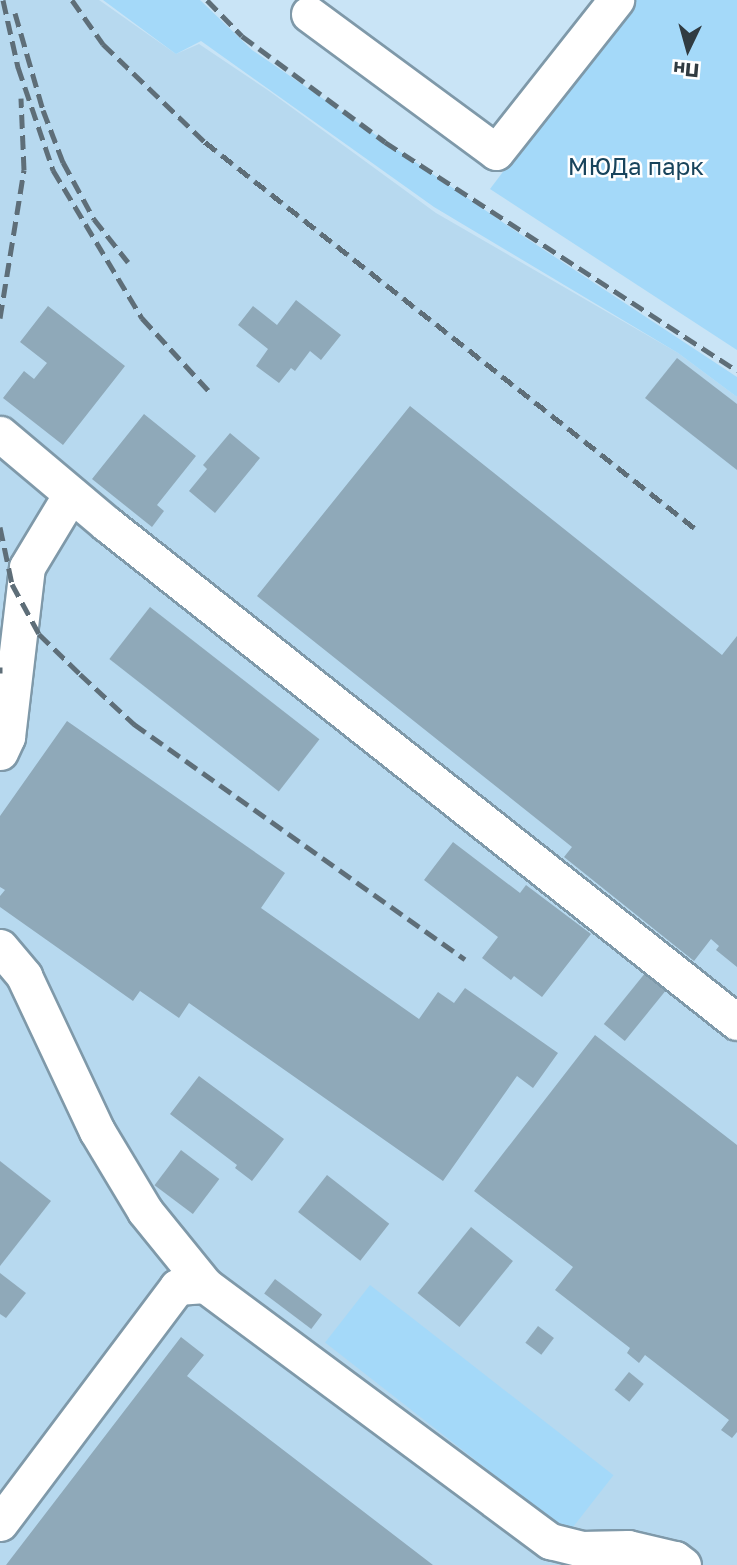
<!DOCTYPE html>
<meta charset="utf-8">
<style>
body{margin:0}
#map{position:relative;width:737px;height:1565px;overflow:hidden;background:#c9e4f6;font-family:"Golos Text",sans-serif}
div>[style]{position:absolute}
.built>*{inset:0;background:#b7d9ef}
.green>*{inset:0;background:#a4d9f9;transform-origin:0 0}
.building>*{inset:0;background:#8fa9b9;transform-origin:0 0}
.roads{filter:drop-shadow(2px 0 #7f99a9) drop-shadow(-2px 0 #7f99a9) drop-shadow(0 2px #7f99a9) drop-shadow(0 -2px #7f99a9)}
.minor>*{height:35px;margin:-17.5px;padding:0 17.5px;transform-origin:17.5px;border-radius:17.5px;background:#fff}
.rail>*{height:5px;margin-top:-2.5px;transform-origin:0;background:repeating-linear-gradient(90deg,#5e6e78 0 14px,transparent 0 21px)}
span{translate:-50% -50%;white-space:nowrap;text-align:center;line-height:1.15;-webkit-text-stroke:5px #fff;paint-order:stroke}
.park-label{font-size:24px;color:#18445c}
.north{position:absolute;left:653px;top:14px;width:70px;height:70px;-webkit-text-stroke:5px #fff;paint-order:stroke;rotate:185deg;font-size:19px;font-weight:700;line-height:28px;text-align:center;color:#303b41}
.north::after{content:'';display:block;margin:auto;width:24px;height:32px;background:#303b41;clip-path:polygon(50% 0,100% 100%,50% 72%,0 100%)}
</style>
<div id="map">
<div class="built">
<i style="clip-path:polygon(0 0,99px 0,176px 54px,199px 44px,269px 91px,436px 213px,678px 353px,737px 397px,737px 1565px,0 1565px)"></i>
</div>
<div class="green">
<i style="clip-path:polygon(103px 0,200px 0,252px 50px,520px 234px,737px 377px,737px 397px,678px 353px,434px 207px,201px 41px,176px 54px)"></i>
<i style="clip-path:polygon(633px 0,737px 0,737px 350px,490px 189px)"></i>
<i style="left:370px;top:1285px;width:309px;height:73px;rotate:38deg"></i>
</div>
<div class="building">
<i style="clip-path:polygon(296px 300px,341px 335px,321px 360px,310px 351px,295px 371px,291px 368px,279px 383px,256px 366px,268px 349px,238px 325px,253px 306px,277px 325px)"></i>
<i style="clip-path:polygon(48px 306px,125px 366px,63px 445px,3px 398px,24px 371px,34px 379px,47px 363px,20px 342px)"></i>
<i style="clip-path:polygon(677px 358px,737px 404px,737px 470px,645px 398px)"></i>
<i style="clip-path:polygon(410px 406px,722px 655px,737px 636px,737px 967px,716px 950px,719px 946px,711px 939px,694px 961px,564px 857px,572px 847px,257px 596px)"></i>
<i style="clip-path:polygon(144px 414px,196px 456px,157px 505px,164px 511px,152px 527px,92px 479px)"></i>
<i style="clip-path:polygon(230px 433px,260px 458px,215px 513px,189px 491px,207px 469px,203px 465px)"></i>
<i style="left:150px;top:607px;width:215px;height:66px;rotate:38deg"></i>
<i style="clip-path:polygon(67px 721px,285px 873px,261px 908px,419px 1019px,438px 992px,454px 1003px,465px 988px,558px 1053px,533px 1088px,517px 1076px,443px 1181px,189px 1003px,179px 1018px,140px 991px,133px 1001px,0 907px,0 896px,5px 890px,0 887px,0 816px)"></i>
<i style="clip-path:polygon(453px 842px,520px 893px,526px 885px,591px 934px,542px 997px,514px 976px,511px 980px,482px 958px,498px 937px,424px 880px)"></i>
<i style="left:646px;top:972px;width:27px;height:67px;rotate:39deg"></i>
<i style="clip-path:polygon(595px 1035px,737px 1145px,737px 1432px,732px 1438px,721px 1430px,729px 1420px,645px 1355px,639px 1363px,627px 1353px,630px 1348px,555px 1290px,573px 1267px,474px 1191px)"></i>
<i style="clip-path:polygon(199px 1076px,284px 1139px,252px 1181px,235px 1168px,237px 1165px,170px 1114px)"></i>
<i style="left:181px;top:1150px;width:48px;height:44px;rotate:37deg"></i>
<i style="clip-path:polygon(0 1161px,51px 1201px,0 1266px)"></i>
<i style="left:327px;top:1175px;width:79px;height:47px;rotate:38deg"></i>
<i style="left:471px;top:1227px;width:54px;height:85px;rotate:39deg"></i>
<i style="clip-path:polygon(0 1273px,26px 1293px,6px 1318px,0 1314px)"></i>
<i style="left:275px;top:1279px;width:59px;height:18px;rotate:37deg"></i>
<i style="left:538px;top:1326px;width:20px;height:21px;rotate:37deg"></i>
<i style="clip-path:polygon(181px 1337px,204px 1355px,187px 1376px,433px 1565px,6px 1565px)"></i>
<i style="left:629px;top:1372px;width:19px;height:23px;rotate:39deg"></i>
</div>
<div class="roads">
<div class="minor">
<i style="left:309px;top:14px;width:232px;rotate:36.4deg"></i>
<i style="left:496px;top:152px;width:194px;rotate:-51.7deg"></i>
<i style="left:0;top:434px;width:140px;rotate:40.1deg"></i>
<i style="left:107px;top:524px;width:803px;rotate:38.33deg"></i>
<i style="left:0;top:752px;width:17px;rotate:-65deg"></i>
<i style="left:7px;top:737px;width:171px;rotate:-83.3deg"></i>
<i style="left:27px;top:567px;width:85px;rotate:-58.9deg"></i>
<i style="left:0;top:947px;width:38px;rotate:50deg"></i>
<i style="left:24px;top:976px;width:171px;rotate:64.8deg"></i>
<i style="left:97px;top:1131px;width:93px;rotate:59deg"></i>
<i style="left:145px;top:1211px;width:95px;rotate:51deg"></i>
<i style="left:0;top:1523px;width:295px;rotate:-53.1deg"></i>
<i style="left:177px;top:1287px;width:28px;rotate:-4deg"></i>
<i style="left:205px;top:1285px;width:430px;rotate:36.6deg"></i>
<i style="left:550px;top:1541px;width:32px;rotate:14deg"></i>
<i style="left:581px;top:1549px;width:47px;rotate:-1.2deg"></i>
<i style="left:628px;top:1548px;width:48px;rotate:13.2deg"></i>
<i style="left:675px;top:1559px;width:10px;rotate:37deg"></i>
</div>
</div>
<div class="rail">
<i style="left:3px;top:0;width:69px;rotate:77.4deg"></i>
<i style="left:18px;top:67px;width:109px;rotate:71.2deg"></i>
<i style="left:53px;top:170px;width:173px;rotate:59deg"></i>
<i style="left:142px;top:318px;width:98px;rotate:47.5deg"></i>
<i style="left:72px;top:0;width:54px;rotate:54.8deg"></i>
<i style="left:103px;top:44px;width:141px;rotate:43.9deg"></i>
<i style="left:205px;top:142px;width:627px;rotate:38.26deg"></i>
<i style="left:207px;top:0;width:50px;rotate:45.8deg"></i>
<i style="left:242px;top:36px;width:178px;rotate:36.5deg"></i>
<i style="left:385px;top:142px;width:420px;rotate:33deg"></i>
<i style="left:15px;top:13px;width:101px;rotate:73.9deg"></i>
<i style="left:43px;top:110px;width:56px;rotate:69deg"></i>
<i style="left:63px;top:162px;width:65px;rotate:61.5deg"></i>
<i style="left:94px;top:219px;width:55px;rotate:51.7deg"></i>
<i style="left:0;top:318px;width:150px;rotate:-80.8deg"></i>
<i style="left:24px;top:170px;width:72px;rotate:-92.4deg"></i>
<i style="left:0;top:527px;width:58px;rotate:78.1deg"></i>
<i style="left:12px;top:584px;width:57px;rotate:61.6deg"></i>
<i style="left:39px;top:634px;width:57px;rotate:44.3deg"></i>
<i style="left:80px;top:674px;width:74px;rotate:42.8deg"></i>
<i style="left:134px;top:724px;width:406px;rotate:35.4deg"></i>
<i style="left:0;top:667px;width:6px;rotate:90deg"></i>
</div>
<div class="park-label">
<span style="left:636px;top:166px">МЮДа парк</span>
</div>
<div class="north">Пн</div>
</div>
